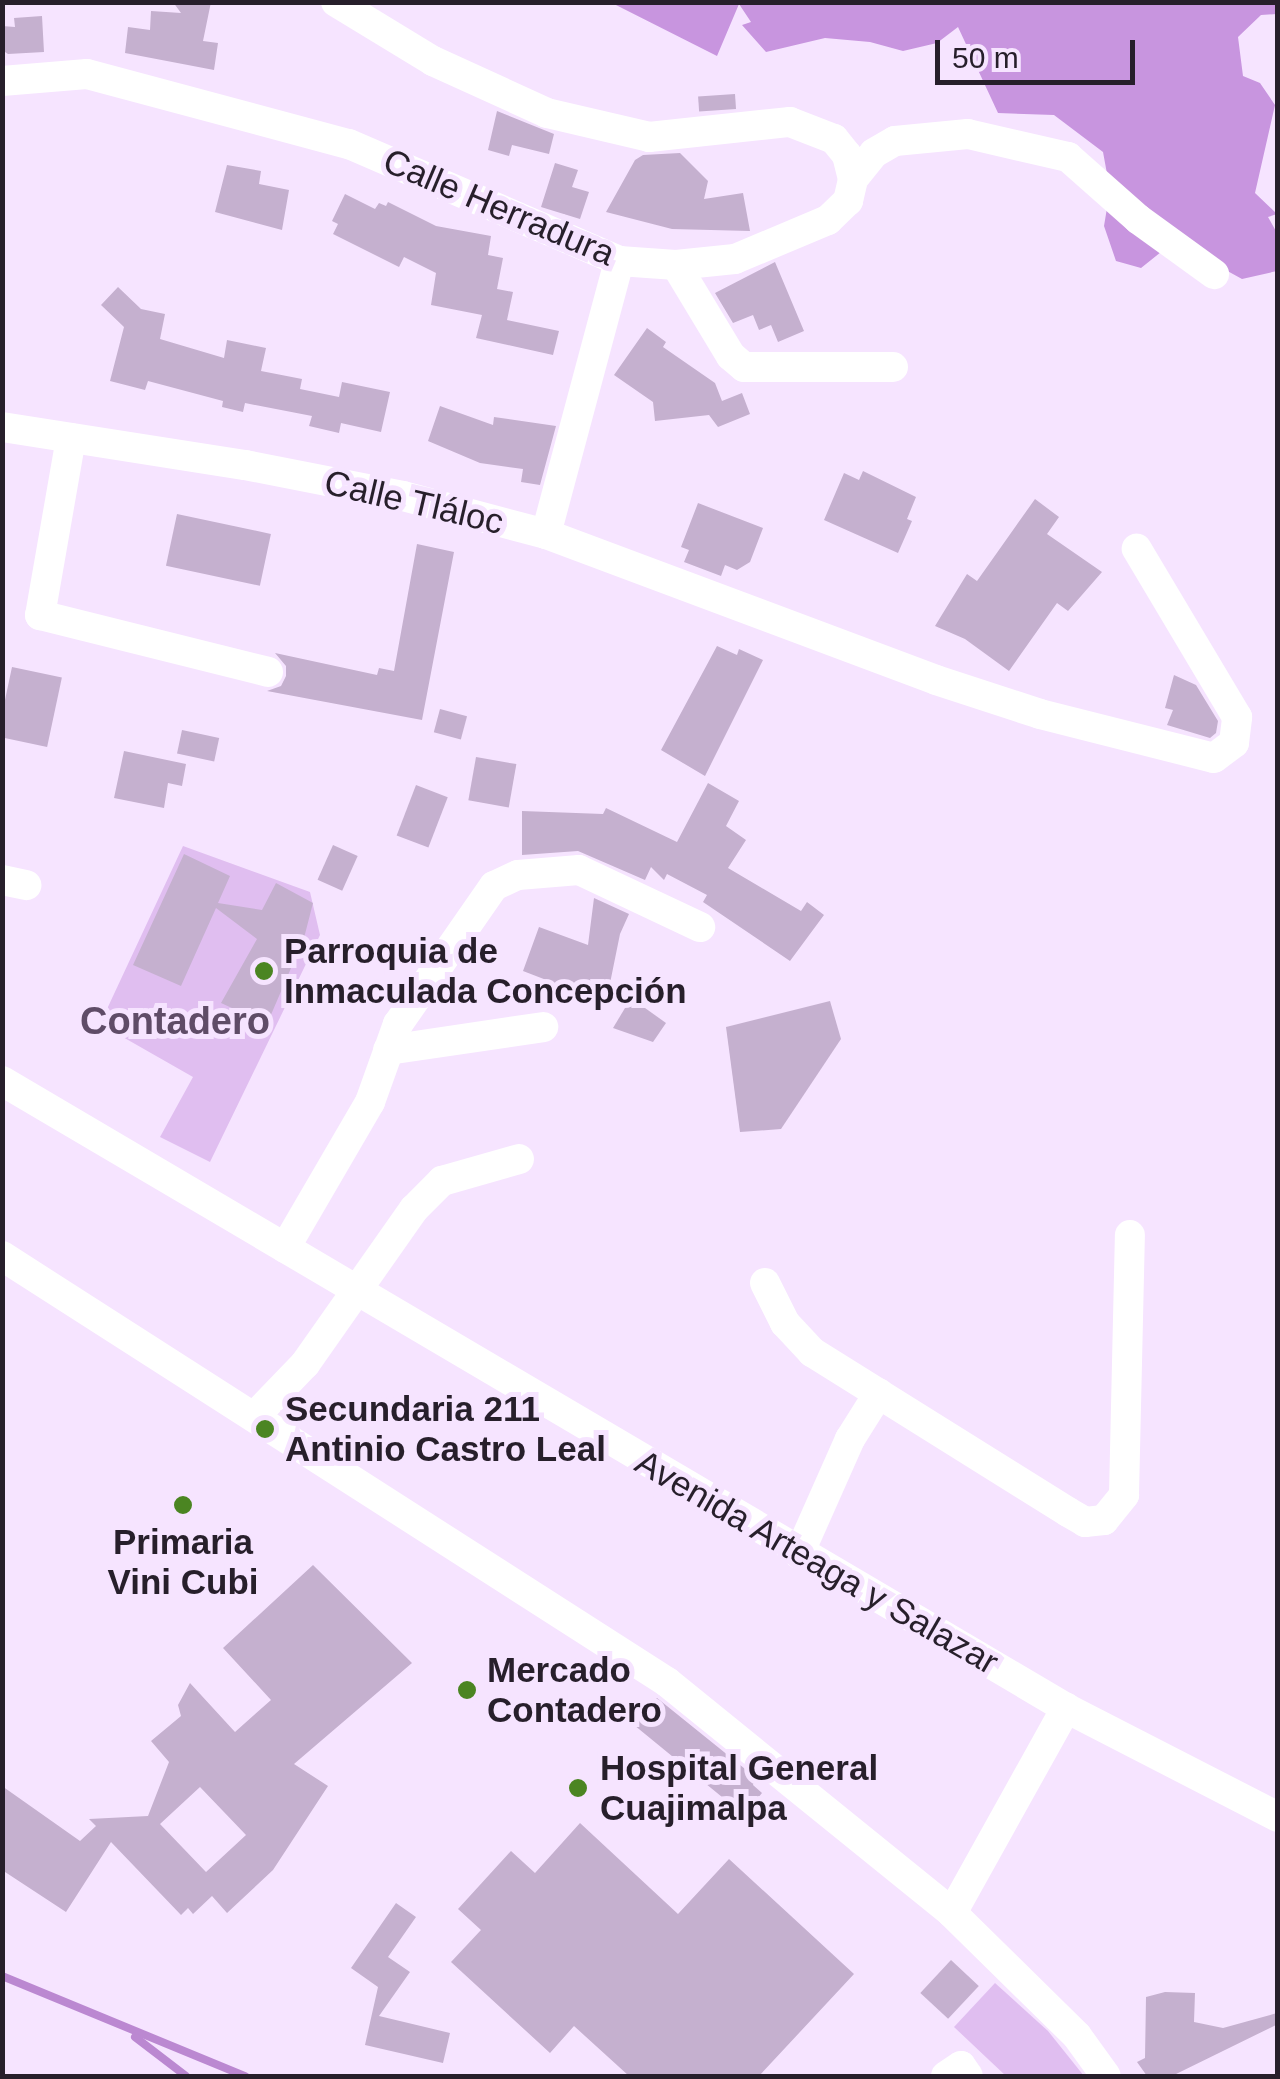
<!DOCTYPE html>
<meta charset="utf-8">
<style>
body{margin:0}
#map{position:relative;width:1280px;height:2079px;overflow:hidden;background:#f6e4ff;font-family:Helvetica,sans-serif}
div>[style]{position:absolute}
.green>*{inset:0;background:#e0bef0}
.forest>*{inset:0;background:#c895df}
.stream>*{height:8px;margin:-4px;padding:0 4px;transform-origin:4px;border-radius:4px;background:#bb88d1}
.building>*{inset:0;background:#c5b0cf;transform-origin:0 0}
.minor>*{height:30px;margin:-15px;padding:0 15px;transform-origin:15px;border-radius:15px;background:#fff}
.dots>*{width:28px;height:28px;translate:-50% -50%;box-sizing:border-box;border:5px solid #f6e4ff;border-radius:50%}
span{translate:-50% -50%;white-space:nowrap;text-align:center;line-height:1.15;-webkit-text-stroke:10px #f6e4ff;paint-order:stroke}
.street-label{font-size:35px;color:#271f2b}
.poi-label{font-size:35px;color:#271f2b;font-weight:700}
.left{translate:0 -50%;text-align:left}
.neighbourhood-label{font-size:38px;color:#5f4c67;font-weight:700}
.frame{position:absolute;inset:0;border:5px solid #271f2b;pointer-events:none}
.scale{position:absolute;left:935px;top:40px;width:200px;height:45px;box-sizing:border-box;border:5px solid #271f2b;border-top:0;padding-left:12px;font-size:30px;line-height:35px;white-space:nowrap;color:#271f2b;-webkit-text-stroke:8px #f6e4ff;paint-order:stroke}
</style>
<div id="map">
<div class="green">
<i style="clip-path:polygon(183px 846px,310px 892px,320px 935px,210px 1162px,160px 1137px,193px 1077px,100px 1024px)"></i>
<i style="clip-path:polygon(995px 1983px,1048px 2031px,1084px 2076px,1006px 2076px,954px 2027px)"></i>
</div>
<div class="forest">
<i style="clip-path:polygon(612px 3px,1277px 3px,1277px 14px,1261px 15px,1238px 37px,1243px 76px,1260px 83px,1275px 105px,1255px 193px,1277px 214px,1268px 217px,1277px 233px,1277px 271px,1242px 279px,1222px 268px,1161px 252px,1141px 268px,1116px 261px,1104px 226px,1110px 190px,1103px 152px,1054px 115px,998px 113px,958px 27px,937px 43px,903px 51px,870px 42px,825px 38px,766px 52px,742px 25px,751px 22px,739px 4px,717px 56px)"></i>
</div>
<div class="stream">
<i style="left:2px;top:1976px;width:263px;rotate:22.4deg"></i>
<i style="left:135px;top:2037px;width:64px;rotate:37.4deg"></i>
</div>
<div class="building">
<i style="clip-path:polygon(173px 2px,211px 2px,203px 41px,218px 43px,214px 70px,125px 53px,128px 27px,150px 30px,151px 11px,181px 13px)"></i>
<i style="clip-path:polygon(42px 16px,44px 52px,8px 54px,2px 50px,2px 26px,15px 27px,14px 18px)"></i>
<i style="left:735px;top:94px;width:15px;height:37px;rotate:86deg"></i>
<i style="clip-path:polygon(497px 111px,554px 134px,549px 154px,512px 145px,509px 156px,488px 150px)"></i>
<i style="clip-path:polygon(680px 153px,708px 181px,704px 199px,743px 193px,750px 231px,672px 229px,606px 212px,635px 160px,643px 155px)"></i>
<i style="clip-path:polygon(555px 163px,578px 170px,572px 187px,589px 192px,580px 219px,541px 207px)"></i>
<i style="clip-path:polygon(227px 165px,261px 171px,259px 184px,289px 190px,282px 230px,215px 212px)"></i>
<i style="clip-path:polygon(345px 194px,375px 209px,379px 203px,386px 206px,388px 202px,436px 226px,491px 236px,488px 255px,503px 258px,497px 289px,513px 292px,507px 320px,559px 331px,553px 355px,476px 338px,482px 315px,431px 305px,436px 273px,404px 257px,399px 267px,333px 234px,338px 224px,332px 221px)"></i>
<i style="clip-path:polygon(775px 262px,804px 331px,778px 342px,771px 325px,759px 330px,753px 315px,733px 323px,715px 293px)"></i>
<i style="clip-path:polygon(118px 287px,141px 309px,165px 314px,160px 339px,224px 358px,227px 340px,266px 348px,261px 371px,302px 379px,300px 389px,339px 397px,342px 382px,390px 392px,381px 432px,341px 423px,339px 433px,309px 426px,312px 416px,245px 403px,243px 412px,222px 407px,223px 401px,148px 381px,145px 390px,110px 381px,124px 327px,101px 305px)"></i>
<i style="clip-path:polygon(647px 328px,666px 342px,663px 347px,715px 383px,722px 401px,742px 393px,750px 414px,718px 427px,709px 415px,655px 421px,653px 402px,614px 375px)"></i>
<i style="clip-path:polygon(440px 406px,493px 425px,494px 417px,556px 426px,540px 485px,521px 482px,523px 469px,480px 463px,428px 441px)"></i>
<i style="clip-path:polygon(863px 471px,916px 497px,907px 519px,912px 521px,898px 553px,824px 520px,844px 473px,859px 480px)"></i>
<i style="clip-path:polygon(1035px 499px,1059px 517px,1047px 534px,1102px 572px,1068px 611px,1057px 603px,1009px 671px,965px 639px,935px 626px,967px 574px,977px 581px)"></i>
<i style="clip-path:polygon(698px 503px,763px 528px,750px 562px,737px 570px,725px 565px,721px 576px,684px 562px,689px 550px,681px 547px)"></i>
<i style="left:177px;top:514px;width:96px;height:53px;rotate:12deg"></i>
<i style="clip-path:polygon(417px 544px,454px 552px,422px 720px,267px 691px,281px 686px,286px 676px,286px 666px,275px 653px,377px 675px,379px 668px,394px 671px)"></i>
<i style="clip-path:polygon(717px 646px,737px 655px,739px 649px,763px 660px,705px 776px,661px 750px)"></i>
<i style="left:12px;top:667px;width:51px;height:71px;rotate:12deg"></i>
<i style="clip-path:polygon(1174px 675px,1196px 685px,1218px 721px,1216px 733px,1210px 738px,1167px 725px,1173px 710px,1165px 708px)"></i>
<i style="left:440px;top:709px;width:28px;height:24px;rotate:15deg"></i>
<i style="left:182px;top:730px;width:38px;height:24px;rotate:12deg"></i>
<i style="clip-path:polygon(124px 751px,186px 764px,182px 786px,168px 783px,164px 808px,114px 798px)"></i>
<i style="left:476px;top:757px;width:41px;height:44px;rotate:10deg"></i>
<i style="clip-path:polygon(708px 783px,739px 801px,726px 826px,746px 840px,728px 868px,801px 911px,807px 902px,824px 915px,790px 961px,703px 902px,707px 895px,667px 874px,664px 880px,651px 867px,645px 880px,578px 851px,522px 855px,522px 811px,603px 814px,606px 808px,677px 842px)"></i>
<i style="left:416px;top:785px;width:34px;height:54px;rotate:21deg"></i>
<i style="left:333px;top:845px;width:27px;height:38px;rotate:24deg"></i>
<i style="clip-path:polygon(184px 854px,230px 876px,218px 903px,262px 910px,276px 883px,313px 903px,304px 938px,267px 1024px,221px 1003px,257px 939px,216px 908px,181px 986px,133px 965px)"></i>
<i style="clip-path:polygon(594px 898px,629px 914px,620px 934px,606px 1003px,523px 971px,539px 927px,588px 945px)"></i>
<i style="clip-path:polygon(631px 998px,666px 1023px,653px 1042px,613px 1028px)"></i>
<i style="clip-path:polygon(830px 1001px,841px 1039px,781px 1129px,740px 1132px,726px 1027px)"></i>
<i style="clip-path:polygon(evenodd,313px 1565px,412px 1663px,294px 1764px,328px 1786px,273px 1870px,227px 1913px,212px 1896px,193px 1914px,188px 1908px,181px 1915px,111px 1842px,66px 1912px,2px 1870px,2px 1786px,80px 1841px,96px 1826px,89px 1819px,148px 1816px,169px 1762px,151px 1741px,181px 1716px,178px 1705px,190px 1683px,235px 1732px,271px 1700px,223px 1648px,313px 1565px,200px 1787px,246px 1835px,206px 1872px,160px 1824px,200px 1787px)"></i>
<i style="clip-path:polygon(657px 1698px,755px 1777px,753px 1785px,762px 1793px,744px 1815px,634px 1725px)"></i>
<i style="clip-path:polygon(580px 1823px,678px 1914px,729px 1859px,854px 1974px,759px 2076px,629px 2076px,574px 2026px,550px 2053px,451px 1962px,481px 1930px,458px 1909px,511px 1851px,535px 1873px)"></i>
<i style="clip-path:polygon(396px 1903px,416px 1917px,388px 1957px,410px 1972px,379px 2016px,450px 2033px,443px 2063px,365px 2045px,378px 1987px,351px 1968px)"></i>
<i style="left:951px;top:1960px;width:38px;height:45px;rotate:43deg"></i>
<i style="clip-path:polygon(1165px 1992px,1195px 1993px,1194px 2022px,1223px 2028px,1277px 2013px,1278px 2024px,1172px 2076px,1147px 2076px,1137px 2062px,1145px 2058px,1146px 1997px)"></i>
</div>
<div class="minor">
<i style="left:336px;top:2px;width:114px;rotate:31.3deg"></i>
<i style="left:433px;top:61px;width:125px;rotate:24.5deg"></i>
<i style="left:547px;top:113px;width:105px;rotate:13.2deg"></i>
<i style="left:649px;top:137px;width:142px;rotate:-6.1deg"></i>
<i style="left:790px;top:122px;width:47px;rotate:21.1deg"></i>
<i style="left:834px;top:139px;width:21px;rotate:51deg"></i>
<i style="left:847px;top:155px;width:25px;rotate:76deg"></i>
<i style="left:2px;top:81px;width:85px;rotate:-4.7deg"></i>
<i style="left:87px;top:74px;width:271px;rotate:15deg"></i>
<i style="left:349px;top:144px;width:294px;rotate:23.4deg"></i>
<i style="left:619px;top:261px;width:57px;rotate:4deg"></i>
<i style="left:676px;top:265px;width:59px;rotate:-5.8deg"></i>
<i style="left:735px;top:259px;width:101px;rotate:-22.8deg"></i>
<i style="left:828px;top:220px;width:28px;rotate:-44deg"></i>
<i style="left:848px;top:201px;width:23px;rotate:-77deg"></i>
<i style="left:853px;top:179px;width:33px;rotate:-51deg"></i>
<i style="left:874px;top:153px;width:24px;rotate:-30deg"></i>
<i style="left:895px;top:141px;width:73px;rotate:-5.5deg"></i>
<i style="left:968px;top:134px;width:103px;rotate:13deg"></i>
<i style="left:1068px;top:157px;width:94px;rotate:41.5deg"></i>
<i style="left:1138px;top:219px;width:94px;rotate:35.9deg"></i>
<i style="left:676px;top:265px;width:106px;rotate:58.9deg"></i>
<i style="left:731px;top:356px;width:17px;rotate:40deg"></i>
<i style="left:744px;top:367px;width:149px"></i>
<i style="left:2px;top:427px;width:246px;rotate:8.9deg"></i>
<i style="left:245px;top:465px;width:161px;rotate:11.1deg"></i>
<i style="left:403px;top:496px;width:148px;rotate:14.9deg"></i>
<i style="left:546px;top:534px;width:416px;rotate:20.5deg"></i>
<i style="left:936px;top:680px;width:109px;rotate:18.1deg"></i>
<i style="left:1040px;top:714px;width:179px;rotate:14.2deg"></i>
<i style="left:1214px;top:758px;width:25px;rotate:-37deg"></i>
<i style="left:1234px;top:743px;width:26px;rotate:-83deg"></i>
<i style="left:1237px;top:717px;width:196px;rotate:-120.8deg"></i>
<i style="left:71px;top:438px;width:180px;rotate:99.9deg"></i>
<i style="left:40px;top:615px;width:235px;rotate:14deg"></i>
<i style="left:546px;top:534px;width:283px;rotate:-75deg"></i>
<i style="left:2px;top:880px;width:25px;rotate:12deg"></i>
<i style="left:388px;top:1050px;width:157px;rotate:-8.4deg"></i>
<i style="left:2px;top:1081px;width:1235px;rotate:30.51deg"></i>
<i style="left:1066px;top:1708px;width:238px;rotate:27.2deg"></i>
<i style="left:285px;top:1248px;width:169px;rotate:-59.8deg"></i>
<i style="left:370px;top:1102px;width:83px;rotate:-70.3deg"></i>
<i style="left:398px;top:1024px;width:168px;rotate:-55.2deg"></i>
<i style="left:494px;top:886px;width:26px;rotate:-25deg"></i>
<i style="left:518px;top:875px;width:61px;rotate:-4.7deg"></i>
<i style="left:579px;top:870px;width:134px;rotate:25.2deg"></i>
<i style="left:2px;top:1256px;width:790px;rotate:32.64deg"></i>
<i style="left:667px;top:1682px;width:367px;rotate:39deg"></i>
<i style="left:952px;top:1913px;width:175px;rotate:44.5deg"></i>
<i style="left:1077px;top:2036px;width:49px;rotate:54.1deg"></i>
<i style="left:765px;top:1283px;width:45px;rotate:63.4deg"></i>
<i style="left:785px;top:1323px;width:40px;rotate:47deg"></i>
<i style="left:812px;top:1352px;width:302px;rotate:32deg"></i>
<i style="left:1068px;top:1512px;width:20px;rotate:30deg"></i>
<i style="left:1085px;top:1522px;width:19px;rotate:-6deg"></i>
<i style="left:1104px;top:1520px;width:32px;rotate:-51deg"></i>
<i style="left:1124px;top:1495px;width:260px;rotate:-88.7deg"></i>
<i style="left:254px;top:1417px;width:74px;rotate:-46.1deg"></i>
<i style="left:305px;top:1364px;width:189px;rotate:-54.9deg"></i>
<i style="left:414px;top:1209px;width:40px;rotate:-45deg"></i>
<i style="left:442px;top:1181px;width:80px;rotate:-15.9deg"></i>
<i style="left:799px;top:1554px;width:126px;rotate:-66.1deg"></i>
<i style="left:850px;top:1439px;width:54px;rotate:-57.8deg"></i>
<i style="left:952px;top:1913px;width:235px;rotate:-60.9deg"></i>
<i style="left:946px;top:2076px;width:18px;rotate:-34deg"></i>
<i style="left:961px;top:2066px;width:12px;rotate:55deg"></i>
</div>
<div class="dots">
<i style="left:264px;top:971px;background:#4b8522"></i>
<i style="left:265px;top:1429px;background:#4b8522"></i>
<i style="left:183px;top:1505px;background:#4b8522"></i>
<i style="left:467px;top:1690px;background:#4b8522"></i>
<i style="left:578px;top:1788px;background:#4b8522"></i>
</div>
<div class="street-label">
<span style="left:499px;top:207px;rotate:23deg">Calle Herradura</span>
<span style="left:414px;top:502px;rotate:13deg">Calle Tláloc</span>
<span style="left:817px;top:1562px;rotate:30deg">Avenida Arteaga y Salazar</span>
</div>
<div class="poi-label">
<span class="left" style="left:284px;top:971px">Parroquia de<br>Inmaculada Concepción</span>
<span class="left" style="left:285px;top:1429px">Secundaria 211<br>Antinio Castro Leal</span>
<span style="left:183px;top:1562px">Primaria<br>Vini Cubi</span>
<span class="left" style="left:487px;top:1690px">Mercado<br>Contadero</span>
<span class="left" style="left:600px;top:1788px">Hospital General<br>Cuajimalpa</span>
</div>
<div class="neighbourhood-label">
<span style="left:175px;top:1022px">Contadero</span>
</div>
<div class="frame"></div>
<div class="scale">50 m</div>
</div>
